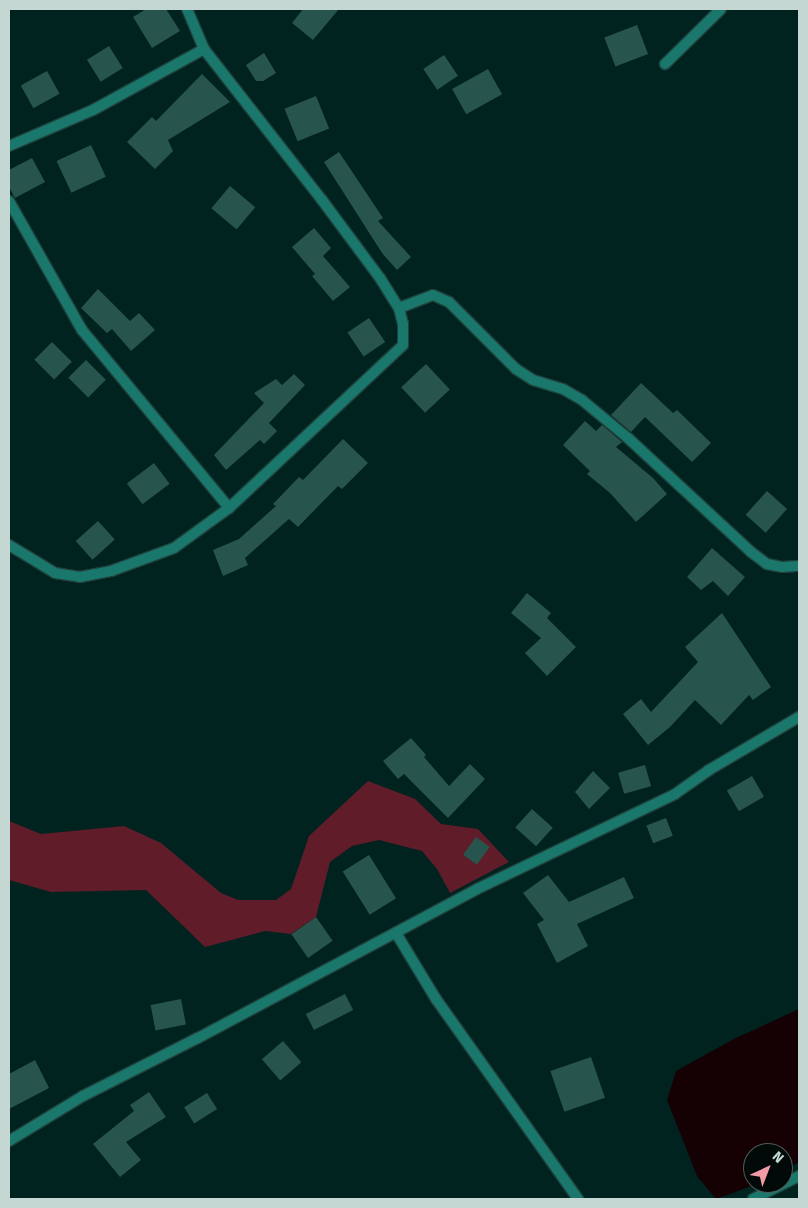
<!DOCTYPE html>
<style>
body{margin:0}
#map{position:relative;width:808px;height:1208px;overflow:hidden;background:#01231f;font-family:"Fira Sans",sans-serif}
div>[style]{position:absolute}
.green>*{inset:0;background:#601c29}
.water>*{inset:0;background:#150003}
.building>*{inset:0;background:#27544d;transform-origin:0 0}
.roads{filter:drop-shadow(1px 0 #20403c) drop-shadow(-1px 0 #20403c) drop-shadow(0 1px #20403c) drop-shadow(0 -1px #20403c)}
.street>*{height:10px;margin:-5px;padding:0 5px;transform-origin:5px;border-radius:5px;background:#1a776b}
span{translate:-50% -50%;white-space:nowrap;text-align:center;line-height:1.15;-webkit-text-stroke:4px #010a08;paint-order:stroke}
.frame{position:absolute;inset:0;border:10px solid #c5d7d3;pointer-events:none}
.north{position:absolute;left:743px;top:1143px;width:50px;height:50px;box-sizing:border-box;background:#010a08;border:1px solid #4f5c59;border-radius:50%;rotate:43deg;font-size:14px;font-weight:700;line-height:20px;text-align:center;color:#c5d7d3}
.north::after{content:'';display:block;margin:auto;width:18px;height:22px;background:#f49aa4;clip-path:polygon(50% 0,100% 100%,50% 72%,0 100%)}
</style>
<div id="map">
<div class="green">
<i style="clip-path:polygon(368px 781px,415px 799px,441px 824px,478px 829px,509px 862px,450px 893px,437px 869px,422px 851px,379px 840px,352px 846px,330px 862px,316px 917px,291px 934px,265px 931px,205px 947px,146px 890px,51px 892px,9px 880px,9px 821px,41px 834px,124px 826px,161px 843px,221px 893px,238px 900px,276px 900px,291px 889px,309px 836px)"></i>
</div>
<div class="water">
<i style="clip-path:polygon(799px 1009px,799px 1162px,783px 1171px,783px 1153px,753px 1153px,753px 1183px,760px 1183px,716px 1199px,697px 1176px,667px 1100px,676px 1071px,734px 1039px)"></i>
</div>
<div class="building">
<i style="clip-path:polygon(146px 9px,166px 9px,180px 31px,152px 48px,133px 17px)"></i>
<i style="clip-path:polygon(303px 9px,339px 9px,313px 40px,292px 23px)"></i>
<i style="left:637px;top:25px;width:31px;height:35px;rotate:69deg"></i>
<i style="left:109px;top:46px;width:26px;height:26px;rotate:58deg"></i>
<i style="clip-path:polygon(264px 53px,276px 73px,263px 81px,256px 81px,246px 65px)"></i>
<i style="left:444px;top:55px;width:25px;height:25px;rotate:56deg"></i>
<i style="left:488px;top:69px;width:29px;height:41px;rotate:61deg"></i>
<i style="left:47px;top:71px;width:26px;height:30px;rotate:61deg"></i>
<i style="clip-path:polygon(202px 74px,230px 102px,168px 140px,173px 151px,155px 169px,127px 142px,152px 117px,156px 121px)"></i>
<i style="left:316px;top:96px;width:35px;height:34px;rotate:68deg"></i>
<i style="left:91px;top:145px;width:35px;height:38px;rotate:65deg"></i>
<i style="clip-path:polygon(339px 152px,383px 218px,378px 221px,411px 257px,397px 270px,382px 253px,324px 162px)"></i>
<i style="clip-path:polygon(32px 158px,45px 182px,15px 198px,9px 187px,9px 170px)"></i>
<i style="left:230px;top:186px;width:33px;height:29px;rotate:40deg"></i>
<i style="clip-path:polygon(314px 228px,331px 248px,323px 256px,350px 287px,333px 301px,312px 276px,315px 274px,292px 247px)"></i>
<i style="clip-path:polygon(98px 289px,130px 321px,139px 313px,155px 330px,131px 351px,112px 329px,107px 333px,81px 308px)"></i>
<i style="left:369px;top:318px;width:29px;height:26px;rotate:56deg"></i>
<i style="left:52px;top:342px;width:28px;height:25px;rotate:45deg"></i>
<i style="left:86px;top:360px;width:28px;height:25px;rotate:45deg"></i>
<i style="left:426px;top:364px;width:35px;height:34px;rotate:47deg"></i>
<i style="clip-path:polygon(294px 374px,305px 385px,269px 423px,277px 431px,264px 444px,260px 440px,226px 470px,214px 455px,264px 403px,254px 393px,276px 379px,282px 385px)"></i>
<i style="clip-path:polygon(641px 383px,673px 413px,677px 410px,711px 443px,692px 462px,645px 417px,631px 432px,611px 415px)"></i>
<i style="clip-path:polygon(585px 421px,596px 431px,602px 425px,622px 442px,616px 447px,653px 478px,667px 494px,636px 522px,610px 493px,587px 474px,590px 471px,563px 445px)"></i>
<i style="clip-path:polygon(343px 439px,368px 463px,342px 489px,338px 486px,298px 527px,289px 519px,245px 558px,248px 565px,223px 576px,213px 550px,239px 539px,276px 506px,273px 504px,299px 477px,303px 480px)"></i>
<i style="left:154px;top:463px;width:26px;height:34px;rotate:53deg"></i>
<i style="left:767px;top:491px;width:27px;height:32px;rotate:42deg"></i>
<i style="left:98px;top:521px;width:25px;height:30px;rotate:48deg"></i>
<i style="clip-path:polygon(712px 548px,745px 577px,728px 596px,713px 581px,701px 590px,687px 577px)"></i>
<i style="clip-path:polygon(527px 593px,551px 613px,547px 618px,576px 647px,547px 676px,525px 653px,541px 638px,511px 613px)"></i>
<i style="clip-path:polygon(722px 613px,771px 687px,753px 700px,749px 695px,721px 725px,695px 700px,670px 727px,648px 745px,623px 714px,641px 699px,651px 712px,698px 662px,685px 647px)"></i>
<i style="clip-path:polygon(411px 738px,426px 755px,424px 757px,449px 786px,470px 764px,485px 779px,448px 818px,404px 774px,398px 779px,383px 761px)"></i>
<i style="left:645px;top:765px;width:22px;height:28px;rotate:74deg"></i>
<i style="clip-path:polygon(593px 771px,610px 788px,589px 809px,575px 792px)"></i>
<i style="left:752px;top:776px;width:24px;height:29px;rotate:60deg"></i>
<i style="left:532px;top:809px;width:28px;height:25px;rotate:42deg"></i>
<i style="left:666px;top:818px;width:19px;height:21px;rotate:69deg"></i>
<i style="left:476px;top:837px;width:17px;height:22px;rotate:36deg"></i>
<i style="left:369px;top:855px;width:51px;height:31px;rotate:58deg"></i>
<i style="clip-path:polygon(548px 875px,569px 902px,624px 877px,634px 898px,577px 924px,588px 946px,557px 963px,537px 924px,544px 920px,523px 893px)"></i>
<i style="left:316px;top:917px;width:29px;height:30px;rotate:55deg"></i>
<i style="left:345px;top:994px;width:18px;height:44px;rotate:63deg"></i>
<i style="left:181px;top:999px;width:26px;height:31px;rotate:79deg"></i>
<i style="left:283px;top:1041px;width:28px;height:28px;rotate:49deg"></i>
<i style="left:591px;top:1057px;width:43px;height:43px;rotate:71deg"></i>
<i style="clip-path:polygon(35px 1060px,49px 1088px,9px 1109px,9px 1074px)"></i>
<i style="clip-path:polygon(149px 1092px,166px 1117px,126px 1142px,141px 1160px,120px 1177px,93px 1144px,134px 1111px,130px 1105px)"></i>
<i style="left:207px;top:1093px;width:19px;height:27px;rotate:58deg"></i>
</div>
<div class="roads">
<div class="street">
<i style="left:204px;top:49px;width:192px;rotate:52deg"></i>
<i style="left:322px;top:200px;width:97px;rotate:53.4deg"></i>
<i style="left:380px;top:278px;width:36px;rotate:58deg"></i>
<i style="left:399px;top:308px;width:36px;rotate:-21deg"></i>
<i style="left:433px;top:295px;width:17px;rotate:24deg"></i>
<i style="left:449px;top:302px;width:95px;rotate:45deg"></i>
<i style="left:516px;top:369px;width:20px;rotate:33deg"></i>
<i style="left:533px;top:380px;width:31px;rotate:17deg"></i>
<i style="left:563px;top:389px;width:22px;rotate:30deg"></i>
<i style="left:582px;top:400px;width:60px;rotate:39.6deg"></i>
<i style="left:628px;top:438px;width:168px;rotate:42.8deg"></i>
<i style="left:751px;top:552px;width:20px;rotate:37deg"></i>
<i style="left:767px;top:564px;width:16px;rotate:11deg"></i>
<i style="left:783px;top:567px;width:16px;rotate:-4deg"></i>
<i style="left:665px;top:64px;width:78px;rotate:-44.5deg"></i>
<i style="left:9px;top:146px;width:91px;rotate:-23.2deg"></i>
<i style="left:93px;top:110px;width:127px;rotate:-28.8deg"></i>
<i style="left:204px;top:49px;width:43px;rotate:-113deg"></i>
<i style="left:9px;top:201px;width:148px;rotate:60.5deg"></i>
<i style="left:82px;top:330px;width:231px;rotate:50.4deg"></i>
<i style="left:9px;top:545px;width:54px;rotate:31.3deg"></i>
<i style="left:55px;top:573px;width:25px;rotate:9deg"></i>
<i style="left:80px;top:577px;width:32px;rotate:-11deg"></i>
<i style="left:111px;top:571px;width:67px;rotate:-20.1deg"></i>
<i style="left:174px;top:548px;width:68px;rotate:-36deg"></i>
<i style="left:229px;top:508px;width:238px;rotate:-43.1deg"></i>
<i style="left:403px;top:345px;width:21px;rotate:-90deg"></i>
<i style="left:403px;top:324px;width:16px;rotate:-104deg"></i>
<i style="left:396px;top:933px;width:77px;rotate:58.8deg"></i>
<i style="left:436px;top:999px;width:245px;rotate:54.6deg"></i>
<i style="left:9px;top:1141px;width:87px;rotate:-31.3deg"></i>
<i style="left:83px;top:1096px;width:129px;rotate:-26.8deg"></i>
<i style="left:198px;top:1038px;width:316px;rotate:-28.1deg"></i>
<i style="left:477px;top:889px;width:220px;rotate:-25.6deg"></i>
<i style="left:675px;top:794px;width:42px;rotate:-35.2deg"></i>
<i style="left:709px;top:770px;width:104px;rotate:-30.5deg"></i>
<i style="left:753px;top:1199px;width:51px;rotate:-26.6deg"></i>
</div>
</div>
<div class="frame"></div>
<div class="north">N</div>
</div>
